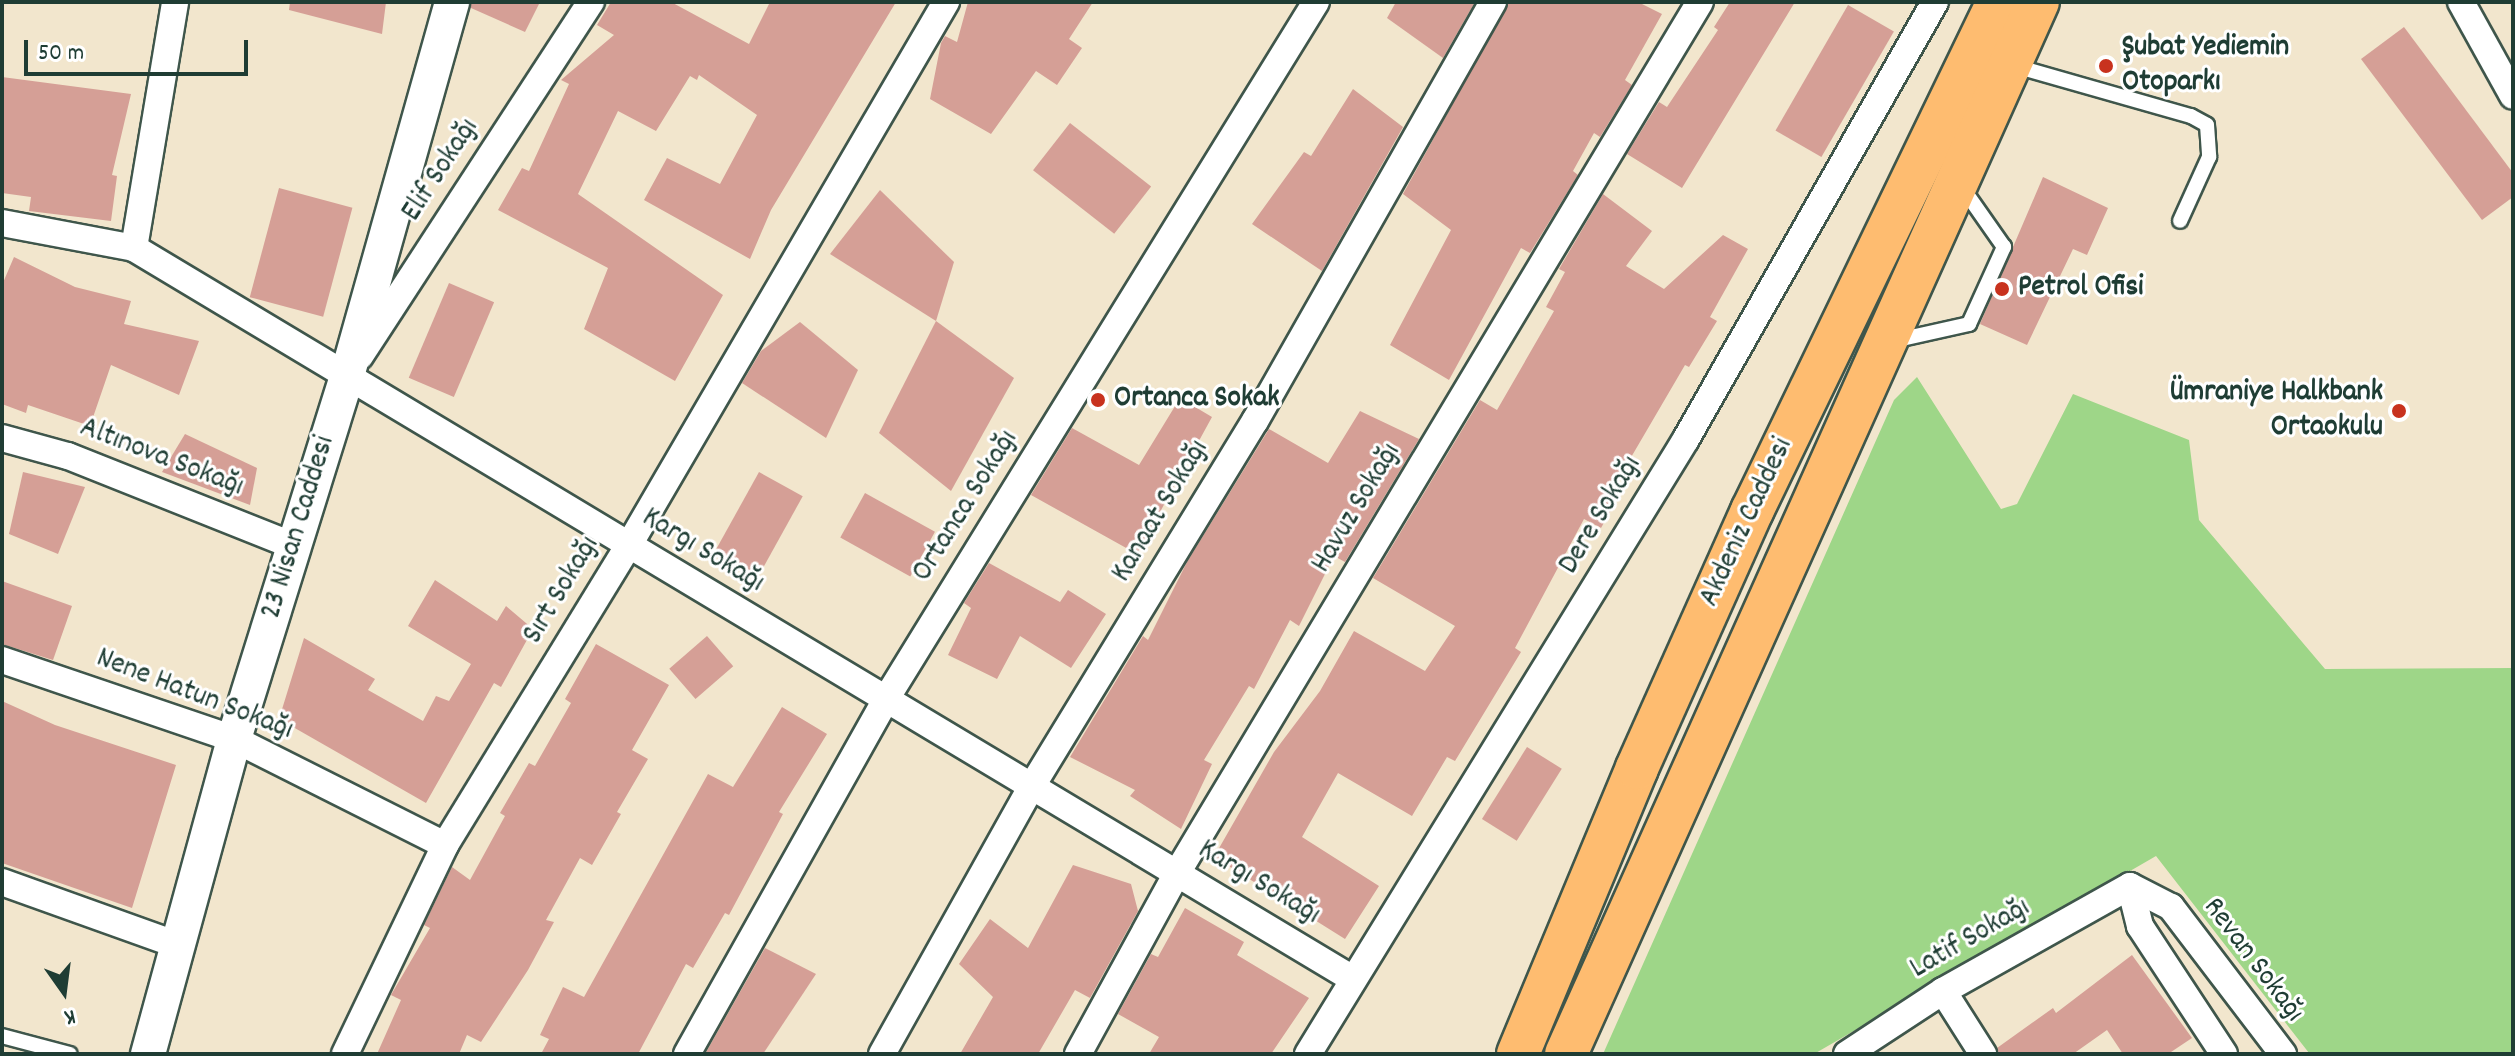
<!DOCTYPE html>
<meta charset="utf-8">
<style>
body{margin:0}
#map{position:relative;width:2515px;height:1056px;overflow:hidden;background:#f2e6cd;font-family:Dekko,sans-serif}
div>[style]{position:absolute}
.green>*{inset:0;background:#9ed688}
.building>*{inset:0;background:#d59f96;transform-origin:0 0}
.roads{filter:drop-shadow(2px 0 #3f564b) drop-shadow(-2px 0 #3f564b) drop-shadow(0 2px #3f564b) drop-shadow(0 -2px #3f564b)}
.service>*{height:14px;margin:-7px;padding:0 7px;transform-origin:7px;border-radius:7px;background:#fff}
.minor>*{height:26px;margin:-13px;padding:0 13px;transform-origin:13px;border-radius:13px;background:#fff}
.tertiary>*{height:34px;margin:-17px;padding:0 17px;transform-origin:17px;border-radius:17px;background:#fff}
.primary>*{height:42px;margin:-21px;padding:0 21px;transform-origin:21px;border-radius:21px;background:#febc70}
.dots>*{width:22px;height:22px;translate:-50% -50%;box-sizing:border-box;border:4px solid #fff;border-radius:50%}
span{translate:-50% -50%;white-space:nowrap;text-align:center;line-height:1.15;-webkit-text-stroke:6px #fff;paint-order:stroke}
.poi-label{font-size:30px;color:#1f3d34;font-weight:700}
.left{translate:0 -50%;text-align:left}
.right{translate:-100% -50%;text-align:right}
.street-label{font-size:30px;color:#1f3d34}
.frame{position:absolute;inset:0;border:4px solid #1f3d34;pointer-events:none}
.north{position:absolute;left:24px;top:952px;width:80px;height:80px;-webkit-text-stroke:6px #fff;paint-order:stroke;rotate:166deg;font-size:22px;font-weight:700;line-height:32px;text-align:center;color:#1f3d34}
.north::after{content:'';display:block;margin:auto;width:28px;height:36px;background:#1f3d34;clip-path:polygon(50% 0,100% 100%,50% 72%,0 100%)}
.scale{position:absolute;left:24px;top:40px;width:224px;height:36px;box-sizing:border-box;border:4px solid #1f3d34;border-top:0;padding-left:10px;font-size:24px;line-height:28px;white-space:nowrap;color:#1f3d34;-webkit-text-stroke:6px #fff;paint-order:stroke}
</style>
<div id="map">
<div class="green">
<i style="clip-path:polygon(1917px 377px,2001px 509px,2017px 504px,2073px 394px,2189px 440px,2199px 520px,2325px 669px,2513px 668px,2513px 1054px,2309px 1053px,2156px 856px,1814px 1054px,1603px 1054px,1894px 400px)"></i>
</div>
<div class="building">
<i style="clip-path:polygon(290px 2px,386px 2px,382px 34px,289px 10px)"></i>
<i style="clip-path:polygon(471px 2px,540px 2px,525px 32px,471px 8px)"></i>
<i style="clip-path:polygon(611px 2px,671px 2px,749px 44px,770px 2px,896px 2px,771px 210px,750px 259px,644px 200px,667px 158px,720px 184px,757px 115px,699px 75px,697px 80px,690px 76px,656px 131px,618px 111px,578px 194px,723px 295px,675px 381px,584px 329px,608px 268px,498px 210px,522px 168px,529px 171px,569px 84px,561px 80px,614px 35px,597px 25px)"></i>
<i style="clip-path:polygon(968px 2px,1093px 2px,1069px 39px,1082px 48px,1057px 85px,1036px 71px,991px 134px,930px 99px,941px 43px,945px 36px,957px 42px)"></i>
<i style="clip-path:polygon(1396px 2px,1475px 2px,1443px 58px,1387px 18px)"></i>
<i style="clip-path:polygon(1509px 2px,1638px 2px,1662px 14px,1625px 80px,1632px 85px,1600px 137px,1594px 133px,1573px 171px,1578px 175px,1530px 253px,1521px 248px,1449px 380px,1390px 345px,1451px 230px,1403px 194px)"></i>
<i style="clip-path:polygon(1730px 2px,1795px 2px,1682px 188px,1627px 154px,1659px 102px,1667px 107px,1718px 30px,1714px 27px)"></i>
<i style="left:1848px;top:5px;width:53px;height:145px;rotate:30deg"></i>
<i style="clip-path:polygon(2404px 27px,2513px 173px,2513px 197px,2482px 220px,2361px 59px)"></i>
<i style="clip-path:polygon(2px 77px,131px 94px,112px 175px,117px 176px,111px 221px,29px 211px,31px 197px,2px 193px)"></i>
<i style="clip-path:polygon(1353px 89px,1403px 127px,1322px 271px,1252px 224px,1304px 152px,1311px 156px)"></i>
<i style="left:1070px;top:123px;width:103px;height:60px;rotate:38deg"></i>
<i style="clip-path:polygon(2043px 177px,2108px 208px,2087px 255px,2073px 249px,2027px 345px,1980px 324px)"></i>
<i style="left:279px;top:188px;width:76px;height:113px;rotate:15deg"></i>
<i style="clip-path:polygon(880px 190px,954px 262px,936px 321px,830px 254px)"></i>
<i style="clip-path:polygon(1603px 194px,1652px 231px,1626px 266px,1664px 289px,1723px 235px,1748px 249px,1710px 317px,1717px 321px,1689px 367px,1685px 365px,1616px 483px,1624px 487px,1601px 528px,1584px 519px,1515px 648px,1521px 652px,1455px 761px,1447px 757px,1412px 816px,1338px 773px,1302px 837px,1379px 886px,1345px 939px,1214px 857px,1274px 752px,1320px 691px,1354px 631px,1425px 671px,1455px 626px,1373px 578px,1480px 400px,1497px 410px,1554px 311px,1546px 307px,1565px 272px,1559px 269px)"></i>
<i style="clip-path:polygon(14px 257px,75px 287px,131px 301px,124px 324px,199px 341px,179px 395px,111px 365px,90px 426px,28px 405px,26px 413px,2px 404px,2px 285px)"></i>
<i style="left:449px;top:283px;width:49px;height:103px;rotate:23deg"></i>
<i style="clip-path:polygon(936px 321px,1014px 378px,951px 491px,879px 433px)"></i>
<i style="clip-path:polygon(800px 322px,858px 370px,826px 438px,742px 383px,761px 351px)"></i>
<i style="clip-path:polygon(1180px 398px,1212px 417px,1137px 554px,1031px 495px,1072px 428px,1139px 465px)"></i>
<i style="clip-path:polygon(1360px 411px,1419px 439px,1345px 562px,1334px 556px,1299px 626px,1290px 620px,1254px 689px,1249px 686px,1204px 760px,1212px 764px,1181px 829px,1130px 796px,1135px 790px,1070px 757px,1143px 636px,1148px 640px,1187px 562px,1269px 429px,1328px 463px)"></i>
<i style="clip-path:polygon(185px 434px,257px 468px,250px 505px,162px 472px)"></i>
<i style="clip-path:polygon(23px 472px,85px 487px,58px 554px,9px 534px)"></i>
<i style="left:759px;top:472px;width:50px;height:91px;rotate:29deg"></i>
<i style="left:865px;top:493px;width:80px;height:51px;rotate:29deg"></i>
<i style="clip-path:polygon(989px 563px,1060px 602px,1068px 590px,1106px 614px,1071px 668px,1020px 636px,997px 679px,948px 655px,971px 608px,964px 603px)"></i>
<i style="clip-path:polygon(435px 580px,497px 621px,506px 606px,533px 629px,501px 687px,494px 683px,426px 803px,279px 719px,304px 638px,375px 679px,368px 690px,423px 721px,436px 696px,449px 701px,471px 664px,408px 626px)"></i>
<i style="clip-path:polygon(2px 581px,72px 606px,53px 660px,2px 644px)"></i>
<i style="left:707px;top:636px;width:40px;height:50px;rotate:49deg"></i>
<i style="clip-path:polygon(596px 644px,669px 685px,632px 750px,648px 759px,617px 812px,621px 814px,592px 865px,580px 858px,546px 920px,554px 922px,528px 970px,481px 1042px,467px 1035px,459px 1054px,377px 1054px,401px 1000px,391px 995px,430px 928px,424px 925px,452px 867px,470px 880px,505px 816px,500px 813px,529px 763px,535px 766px,571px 703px,565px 699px)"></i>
<i style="clip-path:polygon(2px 701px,55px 725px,176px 765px,132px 908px,2px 863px)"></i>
<i style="clip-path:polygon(782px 707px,827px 734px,779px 812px,783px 814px,729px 915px,725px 913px,693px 968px,686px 964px,638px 1054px,541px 1054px,549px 1039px,540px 1035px,563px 987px,584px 997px,708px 774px,733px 787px)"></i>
<i style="left:1527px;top:747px;width:41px;height:85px;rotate:32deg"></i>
<i style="clip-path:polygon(1073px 865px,1131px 884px,1138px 911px,1090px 998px,1075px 990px,1038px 1054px,960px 1054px,993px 997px,959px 964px,990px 919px,1028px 948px)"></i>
<i style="clip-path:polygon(1185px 908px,1244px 942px,1237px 955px,1309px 998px,1271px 1054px,1149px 1054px,1159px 1037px,1118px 1014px,1151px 954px,1158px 957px)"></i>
<i style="clip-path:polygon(765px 948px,816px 974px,763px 1054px,705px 1054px)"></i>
<i style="clip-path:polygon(2132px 955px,2192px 1038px,2168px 1054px,2123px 1054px,2107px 1030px,2073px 1054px,1999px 1054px,1997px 1048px,2053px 1008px,2056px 1013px)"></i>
</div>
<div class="roads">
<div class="service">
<i style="left:2015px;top:66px;width:183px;rotate:15.9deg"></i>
<i style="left:2191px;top:116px;width:18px;rotate:29deg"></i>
<i style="left:2207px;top:125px;width:32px;rotate:86deg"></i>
<i style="left:2209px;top:157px;width:70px;rotate:114.4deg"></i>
<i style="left:1893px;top:341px;width:78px;rotate:-12.6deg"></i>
<i style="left:1969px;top:324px;width:85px;rotate:-65.6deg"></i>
<i style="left:2004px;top:247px;width:73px;rotate:-125deg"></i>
<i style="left:2px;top:1036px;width:70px;rotate:14.8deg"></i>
</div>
<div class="minor">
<i style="left:2461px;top:2px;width:107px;rotate:61deg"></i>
<i style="left:2px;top:223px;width:134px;rotate:10.7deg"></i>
<i style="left:134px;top:248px;width:1421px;rotate:30.95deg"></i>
<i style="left:134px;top:248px;width:249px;rotate:-80.5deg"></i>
<i style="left:360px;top:356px;width:423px;rotate:-56.9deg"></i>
<i style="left:2px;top:438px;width:68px;rotate:15.3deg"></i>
<i style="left:68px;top:456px;width:243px;rotate:21.7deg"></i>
<i style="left:2px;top:660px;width:245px;rotate:18.8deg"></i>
<i style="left:234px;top:739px;width:236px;rotate:26.7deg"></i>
<i style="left:2px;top:882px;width:187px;rotate:19.7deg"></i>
<i style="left:1943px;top:991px;width:75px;rotate:57.6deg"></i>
<i style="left:345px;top:1054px;width:232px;rotate:-64.4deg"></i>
<i style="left:445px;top:845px;width:352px;rotate:-58.5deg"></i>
<i style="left:629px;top:545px;width:629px;rotate:-59.72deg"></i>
<i style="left:687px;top:1054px;width:407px;rotate:-60.7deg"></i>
<i style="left:886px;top:699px;width:819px;rotate:-58.33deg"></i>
<i style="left:882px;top:1054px;width:307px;rotate:-60.8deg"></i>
<i style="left:1032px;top:786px;width:428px;rotate:-58.6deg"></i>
<i style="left:1255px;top:421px;width:482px;rotate:-60.4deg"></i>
<i style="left:1078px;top:1054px;width:206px;rotate:-61.3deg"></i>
<i style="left:1177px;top:873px;width:1016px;rotate:-59.02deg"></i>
<i style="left:1308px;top:1054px;width:722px;rotate:-58.42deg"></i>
<i style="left:1686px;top:439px;width:503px;rotate:-60.33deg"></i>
<i style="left:1847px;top:1054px;width:115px;rotate:-33.3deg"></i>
<i style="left:1943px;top:991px;width:214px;rotate:-29.3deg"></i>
<i style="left:2224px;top:1054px;width:153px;rotate:-123.3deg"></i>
<i style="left:2140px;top:926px;width:41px;rotate:-104deg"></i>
<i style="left:2130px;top:886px;width:46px;rotate:27.1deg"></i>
<i style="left:2171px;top:907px;width:185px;rotate:52.7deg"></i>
</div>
<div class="tertiary">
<i style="left:148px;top:1054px;width:327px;rotate:-74.7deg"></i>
<i style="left:234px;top:739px;width:380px;rotate:-72.7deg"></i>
<i style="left:347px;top:376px;width:388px;rotate:-74.3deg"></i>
</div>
<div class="primary">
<i style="left:1518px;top:1054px;width:310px;rotate:-67.4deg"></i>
<i style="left:1637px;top:768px;width:282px;rotate:-65.9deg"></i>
<i style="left:1752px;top:511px;width:565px;rotate:-64.21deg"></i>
<i style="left:1566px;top:1054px;width:1153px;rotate:-65.84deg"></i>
</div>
</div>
<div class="dots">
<i style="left:2106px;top:66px;background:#c8321e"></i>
<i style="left:2002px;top:289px;background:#c8321e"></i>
<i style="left:1098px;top:400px;background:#c8321e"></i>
<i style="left:2399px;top:411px;background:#c8321e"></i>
</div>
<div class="poi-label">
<span class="left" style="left:2122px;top:66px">Şubat Yediemin<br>Otoparkı</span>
<span class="left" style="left:2018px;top:289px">Petrol Ofisi</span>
<span class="right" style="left:2383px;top:411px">Ümraniye Halkbank<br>Ortaokulu</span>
<span class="left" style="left:1114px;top:400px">Ortanca Sokak</span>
</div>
<div class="street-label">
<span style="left:442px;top:171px;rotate:-57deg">Elif Sokağı</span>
<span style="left:161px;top:459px;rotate:21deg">Altınova Sokağı</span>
<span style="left:967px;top:507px;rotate:-58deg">Ortanca Sokağı</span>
<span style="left:1358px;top:509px;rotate:-59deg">Havuz Sokağı</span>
<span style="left:1162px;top:512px;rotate:-59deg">Kanaat Sokağı</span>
<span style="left:1602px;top:516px;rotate:-59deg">Dere Sokağı</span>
<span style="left:1748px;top:523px;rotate:-65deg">Akdeniz Caddesi</span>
<span style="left:300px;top:528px;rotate:-73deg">23 Nisan Caddesi</span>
<span style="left:702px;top:552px;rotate:31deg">Kargı Sokağı</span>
<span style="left:563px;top:591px;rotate:-59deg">Sırt Sokağı</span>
<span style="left:194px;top:696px;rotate:21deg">Nene Hatun Sokağı</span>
<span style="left:1258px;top:884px;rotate:31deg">Kargı Sokağı</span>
<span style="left:1971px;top:940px;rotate:-30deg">Latif Sokağı</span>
<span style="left:2252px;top:961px;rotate:53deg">Revan Sokağı</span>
</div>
<div class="frame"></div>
<div class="north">K</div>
<div class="scale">50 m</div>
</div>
